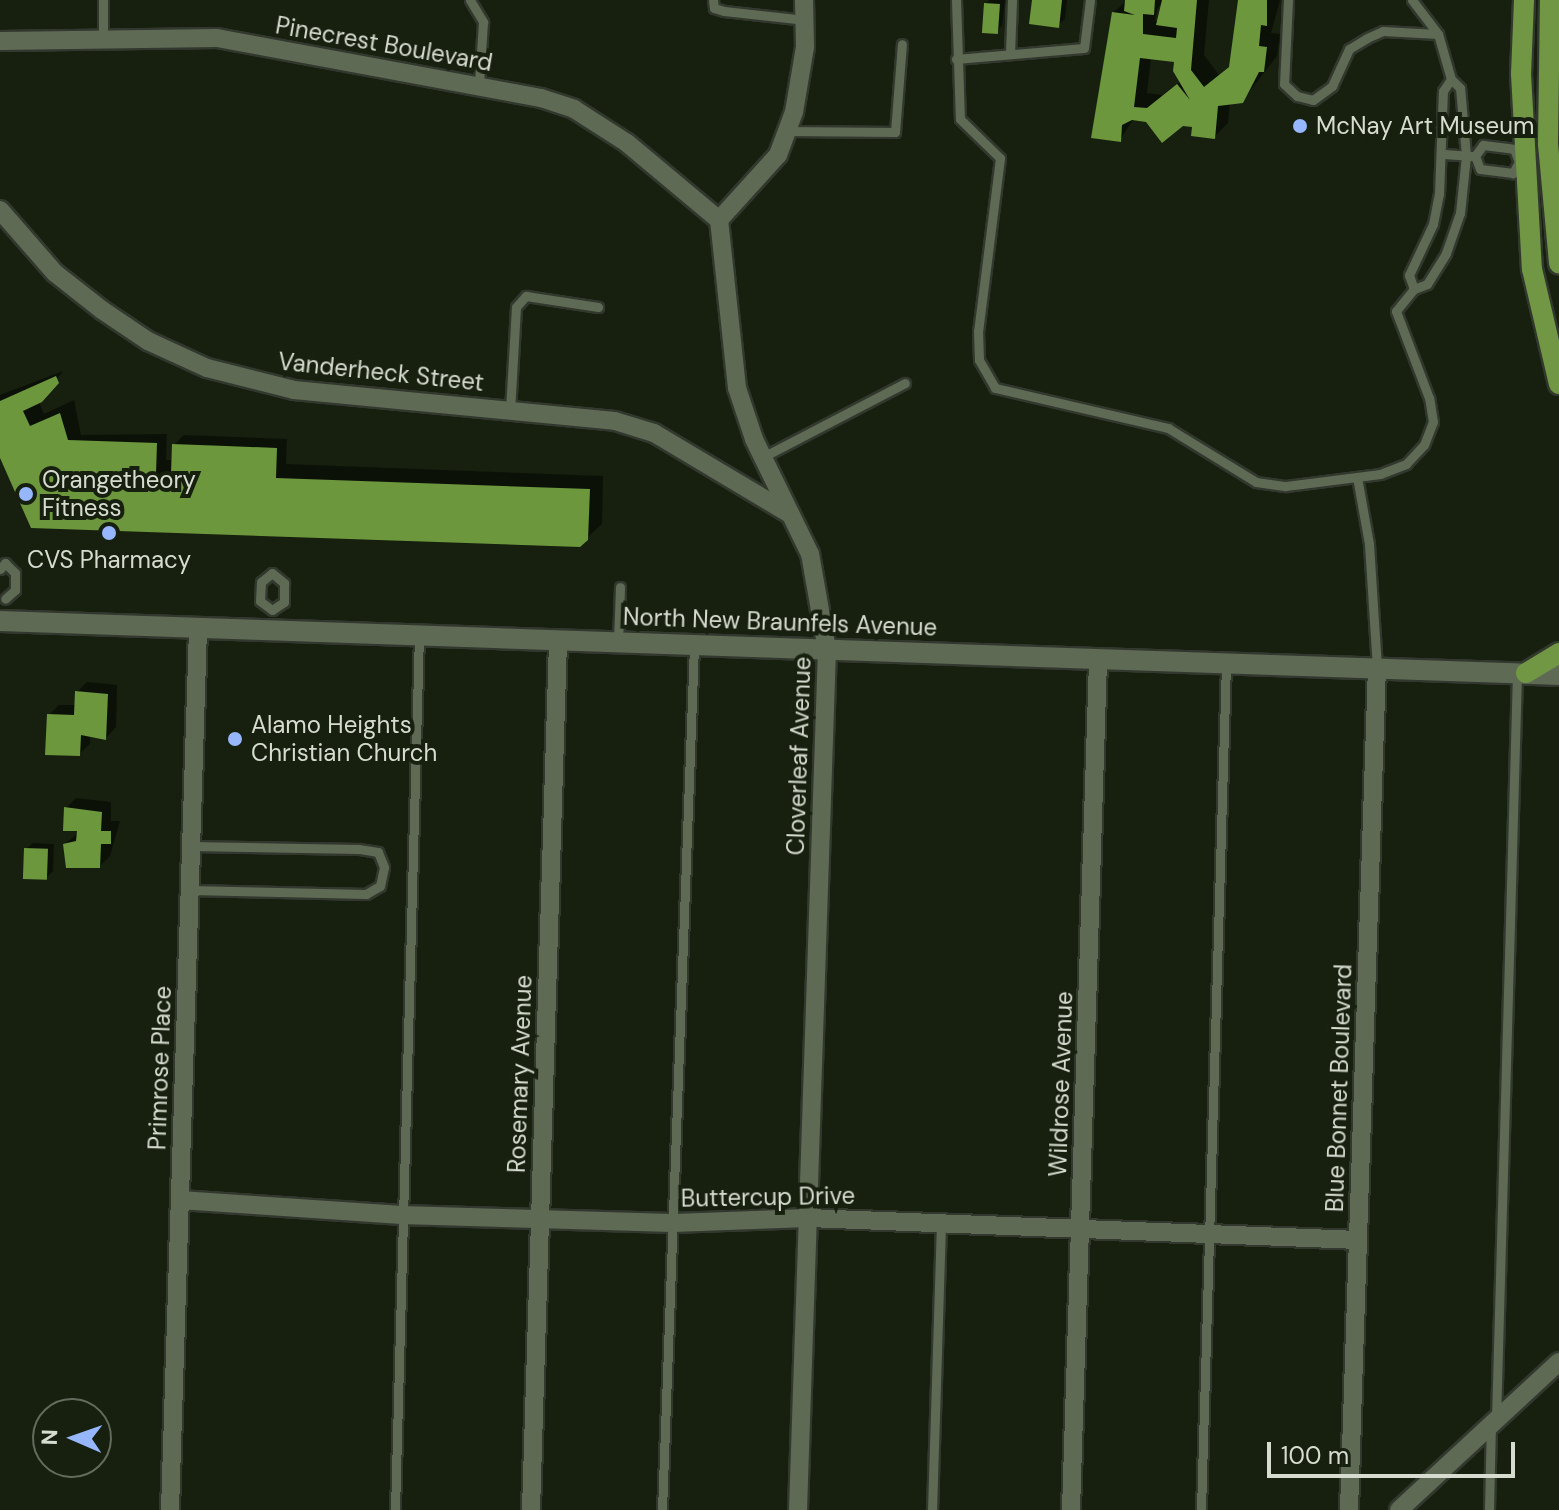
<!DOCTYPE html>
<style>
body{margin:0}
#map{position:relative;width:1559px;height:1510px;overflow:hidden;background:#17200f;font-family:"DM Sans",sans-serif}
div>[style]{position:absolute}
.shadow>*{inset:0;background:#0007}
.building>*{inset:0;background:#6c973d;transform-origin:0 0}
.roads{filter:drop-shadow(2px 0 #32382e) drop-shadow(-2px 0 #32382e) drop-shadow(0 2px #32382e) drop-shadow(0 -2px #32382e)}
.service>*{height:9px;margin:-4.5px;padding:0 4.5px;transform-origin:4.5px;border-radius:4.5px;background:#5f6a55}
.minor>*{height:18px;margin:-9px;padding:0 9px;transform-origin:9px;border-radius:9px;background:#5f6a55}
.tertiary>*{height:20px;margin:-10px;padding:0 10px;transform-origin:10px;border-radius:10px;background:#5f6a55}
.primary>*{height:20px;margin:-10px;padding:0 10px;transform-origin:10px;border-radius:10px;background:#719744}
.dots>*{width:22px;height:22px;translate:-50% -50%;box-sizing:border-box;border:4px solid #17200f;border-radius:50%}
span{translate:-50% -50%;white-space:nowrap;text-align:center;line-height:1.15;-webkit-text-stroke:8px #17200f;paint-order:stroke}
.street-label{font-size:24px;color:#d6dcd0}
.poi-label{font-size:24px;color:#d6dcd0}
.left{translate:0 -50%;text-align:left}
.north{position:absolute;left:32px;top:1398px;width:80px;height:80px;box-sizing:border-box;background:#17200f;border:2px solid #636b5c;border-radius:50%;rotate:272deg;font-size:22px;font-weight:700;line-height:32px;text-align:center;color:#d6dcd0}
.north::after{content:'';display:block;margin:auto;width:28px;height:36px;background:#96b6fd;clip-path:polygon(50% 0,100% 100%,50% 72%,0 100%)}
.scale{position:absolute;left:1267px;top:1442px;width:248px;height:36px;box-sizing:border-box;border:4px solid #d6dcd0;border-top:0;padding-left:10px;font-size:24px;line-height:28px;white-space:nowrap;color:#d6dcd0;-webkit-text-stroke:6px #17200f;paint-order:stroke}
</style>
<div id="map">
<div class="shadow">
<i style="clip-path:polygon(989px 0,1005px 0,1002px 26px,995px 33px,986px 4px)"></i>
<i style="clip-path:polygon(1034px 0,1067px 0,1065px 19px,1058px 25px)"></i>
<i style="clip-path:polygon(evenodd,1127px 0,1209px 0,1204px 55px,1219px 75px,1231px 65px,1240px 0,1280px 0,1271px 33px,1280px 34px,1277px 56px,1242px 101px,1230px 102px,1228px 123px,1214px 137px,1194px 125px,1134px 118px,1120px 140px,1113px 13px,1127px 0,1162px 3px,1158px 21px,1155px 21px,1157px 9px,1162px 3px,1127px 0,1151px 58px,1176px 60px,1181px 81px,1162px 95px,1147px 93px,1151px 58px)"></i>
<i style="clip-path:polygon(63px 371px,39px 402px,44px 414px,74px 400px,81px 435px,167px 434px,166px 460px,173px 460px,174px 445px,184px 435px,287px 439px,286px 464px,603px 476px,602px 524px,579px 545px,32px 526px,0 459px,0 395px)"></i>
<i style="clip-path:polygon(87px 682px,117px 685px,116px 727px,106px 738px,90px 735px,90px 744px,79px 754px,49px 715px,59px 705px,76px 705px,77px 692px)"></i>
<i style="clip-path:polygon(76px 798px,111px 802px,111px 821px,120px 821px,110px 856px,100px 866px,65px 844px,78px 833px,66px 808px)"></i>
<i style="clip-path:polygon(33px 843px,54px 844px,53px 871px,46px 878px,26px 849px)"></i>
</div>
<div class="building">
<i style="clip-path:polygon(1032px 0,1062px 0,1059px 28px,1029px 24px)"></i>
<i style="clip-path:polygon(evenodd,1125px 0,1155px 0,1154px 15px,1143px 14px,1143px 34px,1176px 38px,1177px 28px,1156px 25px,1162px 0,1197px 0,1191px 70px,1204px 87px,1229px 67px,1238px 0,1267px 0,1267px 26px,1261px 25px,1259px 46px,1267px 47px,1264px 72px,1259px 72px,1243px 103px,1218px 106px,1215px 139px,1191px 136px,1192px 127px,1183px 126px,1162px 143px,1146px 122px,1132px 120px,1122px 125px,1121px 142px,1091px 138px,1112px 12px,1135px 15px,1124px 11px,1125px 0,1140px 58px,1174px 62px,1173px 71px,1190px 100px,1177px 84px,1147px 108px,1134px 107px,1140px 58px)"></i>
<i style="left:984px;top:3px;width:16px;height:30px;rotate:4deg"></i>
<i style="clip-path:polygon(56px 376px,59px 383px,42px 402px,23px 411px,30px 426px,60px 413px,68px 440px,157px 443px,156px 474px,171px 474px,172px 444px,226px 446px,277px 448px,276px 478px,590px 489px,588px 540px,580px 547px,31px 528px,0 458px,0 401px)"></i>
<i style="clip-path:polygon(75px 691px,108px 694px,106px 740px,81px 735px,80px 756px,45px 755px,47px 714px,74px 715px)"></i>
<i style="clip-path:polygon(64px 807px,102px 812px,101px 831px,111px 831px,111px 844px,101px 844px,100px 868px,66px 868px,63px 844px,76px 841px,77px 831px,63px 831px)"></i>
<i style="left:24px;top:848px;width:24px;height:31px;rotate:2deg"></i>
</div>
<div class="roads">
<div class="service">
<i style="left:103px;top:0;width:40px;rotate:90deg"></i>
<i style="left:470px;top:0;width:26px;rotate:59deg"></i>
<i style="left:483px;top:22px;width:62px;rotate:93.7deg"></i>
<i style="left:713px;top:0;width:8px;rotate:83deg"></i>
<i style="left:714px;top:8px;width:10px;rotate:17deg"></i>
<i style="left:724px;top:11px;width:82px;rotate:6.3deg"></i>
<i style="left:956px;top:0;width:119px;rotate:88.1deg"></i>
<i style="left:960px;top:119px;width:56px;rotate:44.3deg"></i>
<i style="left:1000px;top:158px;width:174px;rotate:97.2deg"></i>
<i style="left:978px;top:331px;width:29px;rotate:88deg"></i>
<i style="left:979px;top:360px;width:32px;rotate:60deg"></i>
<i style="left:995px;top:388px;width:178px;rotate:13deg"></i>
<i style="left:1168px;top:428px;width:103px;rotate:31.5deg"></i>
<i style="left:1256px;top:482px;width:30px;rotate:8deg"></i>
<i style="left:1286px;top:486px;width:95px;rotate:-7.3deg"></i>
<i style="left:1380px;top:474px;width:28px;rotate:-21deg"></i>
<i style="left:1406px;top:464px;width:26px;rotate:-47deg"></i>
<i style="left:1424px;top:445px;width:25px;rotate:-69deg"></i>
<i style="left:1433px;top:422px;width:24px;rotate:-99deg"></i>
<i style="left:1429px;top:398px;width:93px;rotate:-110.8deg"></i>
<i style="left:1396px;top:311px;width:28px;rotate:-51deg"></i>
<i style="left:1414px;top:289px;width:14px;rotate:-21deg"></i>
<i style="left:1427px;top:284px;width:36px;rotate:-58deg"></i>
<i style="left:1446px;top:253px;width:42px;rotate:-70.7deg"></i>
<i style="left:1460px;top:213px;width:57px;rotate:-84deg"></i>
<i style="left:1466px;top:156px;width:68px;rotate:-95deg"></i>
<i style="left:1460px;top:88px;width:13px;rotate:-135deg"></i>
<i style="left:1451px;top:79px;width:47px;rotate:-106.1deg"></i>
<i style="left:1438px;top:34px;width:43px;rotate:-127.4deg"></i>
<i style="left:1288px;top:0;width:84px;rotate:92.7deg"></i>
<i style="left:1284px;top:84px;width:18px;rotate:43deg"></i>
<i style="left:1297px;top:96px;width:16px;rotate:14deg"></i>
<i style="left:1313px;top:100px;width:24px;rotate:-36deg"></i>
<i style="left:1332px;top:86px;width:41px;rotate:-65.3deg"></i>
<i style="left:1349px;top:49px;width:21px;rotate:-31deg"></i>
<i style="left:1367px;top:38px;width:17px;rotate:-24deg"></i>
<i style="left:1383px;top:31px;width:55px;rotate:3.1deg"></i>
<i style="left:1010px;top:53px;width:53px;rotate:-87.8deg"></i>
<i style="left:956px;top:59px;width:128px;rotate:-4.9deg"></i>
<i style="left:1084px;top:48px;width:48px;rotate:-82.9deg"></i>
<i style="left:787px;top:131px;width:108px;rotate:0.5deg"></i>
<i style="left:895px;top:132px;width:88px;rotate:-85.5deg"></i>
<i style="left:1483px;top:145px;width:31px;rotate:7deg"></i>
<i style="left:1514px;top:149px;width:14px;rotate:69deg"></i>
<i style="left:1519px;top:162px;width:13px;rotate:119deg"></i>
<i style="left:1513px;top:173px;width:33px;rotate:-173deg"></i>
<i style="left:1480px;top:169px;width:14px;rotate:-111deg"></i>
<i style="left:1475px;top:156px;width:14px;rotate:-54deg"></i>
<i style="left:1444px;top:154px;width:28px;rotate:4deg"></i>
<i style="left:1414px;top:289px;width:15px;rotate:-110deg"></i>
<i style="left:1409px;top:275px;width:56px;rotate:-64.8deg"></i>
<i style="left:1433px;top:224px;width:31px;rotate:-79deg"></i>
<i style="left:1439px;top:194px;width:103px;rotate:-87.8deg"></i>
<i style="left:1443px;top:91px;width:14px;rotate:-56deg"></i>
<i style="left:510px;top:411px;width:104px;rotate:-86.7deg"></i>
<i style="left:516px;top:307px;width:15px;rotate:-48deg"></i>
<i style="left:526px;top:296px;width:73px;rotate:8.7deg"></i>
<i style="left:763px;top:457px;width:160px;rotate:-27.5deg"></i>
<i style="left:1357px;top:477px;width:68px;rotate:79.8deg"></i>
<i style="left:1369px;top:544px;width:124px;rotate:86.3deg"></i>
<i style="left:0;top:569px;width:8px;rotate:-50deg"></i>
<i style="left:5px;top:563px;width:14px;rotate:45deg"></i>
<i style="left:15px;top:573px;width:17px;rotate:90deg"></i>
<i style="left:15px;top:590px;width:13px;rotate:138deg"></i>
<i style="left:272px;top:573px;width:16px;rotate:40deg"></i>
<i style="left:284px;top:583px;width:19px;rotate:90deg"></i>
<i style="left:284px;top:602px;width:14px;rotate:146deg"></i>
<i style="left:272px;top:610px;width:15px;rotate:-143deg"></i>
<i style="left:260px;top:601px;width:19px;rotate:-87deg"></i>
<i style="left:261px;top:582px;width:14px;rotate:-39deg"></i>
<i style="left:618px;top:642px;width:55px;rotate:-87.9deg"></i>
<i style="left:190px;top:890px;width:176px;rotate:1.3deg"></i>
<i style="left:366px;top:894px;width:16px;rotate:-30deg"></i>
<i style="left:380px;top:886px;width:19px;rotate:-78deg"></i>
<i style="left:384px;top:867px;width:16px;rotate:-112deg"></i>
<i style="left:378px;top:852px;width:20px;rotate:-171deg"></i>
<i style="left:358px;top:849px;width:167px;rotate:-179deg"></i>
<i style="left:1496px;top:1420px;width:747px;rotate:-88.39deg"></i>
<i style="left:395px;top:1510px;width:874px;rotate:-88.43deg"></i>
<i style="left:662px;top:1510px;width:865px;rotate:-87.88deg"></i>
<i style="left:932px;top:1510px;width:288px;rotate:-88.2deg"></i>
<i style="left:1201px;top:1510px;width:847px;rotate:-88.31deg"></i>
<i style="left:1489px;top:1510px;width:85px;rotate:-88.7deg"></i>
</div>
<div class="minor">
<i style="left:0;top:41px;width:217px;rotate:-0.8deg"></i>
<i style="left:217px;top:38px;width:330px;rotate:10.5deg"></i>
<i style="left:541px;top:98px;width:35px;rotate:18deg"></i>
<i style="left:574px;top:109px;width:63px;rotate:32.7deg"></i>
<i style="left:627px;top:143px;width:120px;rotate:39.9deg"></i>
<i style="left:0;top:210px;width:84px;rotate:48.9deg"></i>
<i style="left:55px;top:273px;width:60px;rotate:38.2deg"></i>
<i style="left:102px;top:310px;width:55px;rotate:34deg"></i>
<i style="left:148px;top:341px;width:65px;rotate:24.6deg"></i>
<i style="left:207px;top:368px;width:90px;rotate:14.2deg"></i>
<i style="left:294px;top:390px;width:322px;rotate:5.5deg"></i>
<i style="left:615px;top:421px;width:41px;rotate:17.1deg"></i>
<i style="left:654px;top:433px;width:158px;rotate:30.8deg"></i>
<i style="left:180px;top:1200px;width:222px;rotate:3.9deg"></i>
<i style="left:401px;top:1215px;width:271px;rotate:1.7deg"></i>
<i style="left:672px;top:1223px;width:136px;rotate:-2.1deg"></i>
<i style="left:808px;top:1218px;width:550px;rotate:2.29deg"></i>
<i style="left:170px;top:1510px;width:882px;rotate:-88.18deg"></i>
<i style="left:531px;top:1510px;width:870px;rotate:-88.22deg"></i>
<i style="left:798px;top:1510px;width:860px;rotate:-88.07deg"></i>
<i style="left:827px;top:650px;width:97px;rotate:-100deg"></i>
<i style="left:810px;top:554px;width:128px;rotate:-116deg"></i>
<i style="left:754px;top:439px;width:54px;rotate:-108.4deg"></i>
<i style="left:737px;top:388px;width:169px;rotate:-96.1deg"></i>
<i style="left:719px;top:220px;width:88px;rotate:-47.8deg"></i>
<i style="left:778px;top:155px;width:46px;rotate:-69.6deg"></i>
<i style="left:794px;top:112px;width:66px;rotate:-80.4deg"></i>
<i style="left:805px;top:47px;width:47px;rotate:-91.2deg"></i>
<i style="left:1071px;top:1510px;width:851px;rotate:-88.18deg"></i>
<i style="left:1349px;top:1510px;width:842px;rotate:-88.1deg"></i>
<i style="left:1399px;top:1510px;width:218px;rotate:-42.8deg"></i>
</div>
<div class="tertiary">
<i style="left:0;top:621px;width:1560px;rotate:1.98deg"></i>
</div>
<div class="primary">
<i style="left:1524px;top:0;width:74px;rotate:92.3deg"></i>
<i style="left:1521px;top:74px;width:195px;rotate:86.8deg"></i>
<i style="left:1532px;top:269px;width:118px;rotate:76.8deg"></i>
<i style="left:1550px;top:0;width:144px;rotate:90.8deg"></i>
<i style="left:1548px;top:144px;width:120px;rotate:84.7deg"></i>
<i style="left:1526px;top:673px;width:39px;rotate:-31deg"></i>
</div>
</div>
<div class="dots">
<i style="left:1300px;top:126px;background:#96b6fd"></i>
<i style="left:26px;top:494px;background:#96b6fd"></i>
<i style="left:109px;top:533px;background:#96b6fd"></i>
<i style="left:235px;top:739px;background:#96b6fd"></i>
</div>
<div class="street-label">
<span style="left:384px;top:44px;rotate:10deg">Pinecrest Boulevard</span>
<span style="left:381px;top:372px;rotate:6deg">Vanderheck Street</span>
<span style="left:780px;top:622px;rotate:2deg">North New Braunfels Avenue</span>
<span style="left:799px;top:756px;rotate:-88deg">Cloverleaf Avenue</span>
<span style="left:160px;top:1068px;rotate:-88deg">Primrose Place</span>
<span style="left:520px;top:1074px;rotate:-88deg">Rosemary Avenue</span>
<span style="left:1061px;top:1084px;rotate:-88deg">Wildrose Avenue</span>
<span style="left:1339px;top:1088px;rotate:-88deg">Blue Bonnet Boulevard</span>
<span style="left:768px;top:1197px;rotate:-1deg">Buttercup Drive</span>
</div>
<div class="poi-label">
<span class="left" style="left:1316px;top:126px">McNay Art Museum</span>
<span class="left" style="left:42px;top:494px">Orangetheory<br>Fitness</span>
<span style="left:109px;top:560px">CVS Pharmacy</span>
<span class="left" style="left:251px;top:739px">Alamo Heights<br>Christian Church</span>
</div>
<div class="north">N</div>
<div class="scale">100 m</div>
</div>
